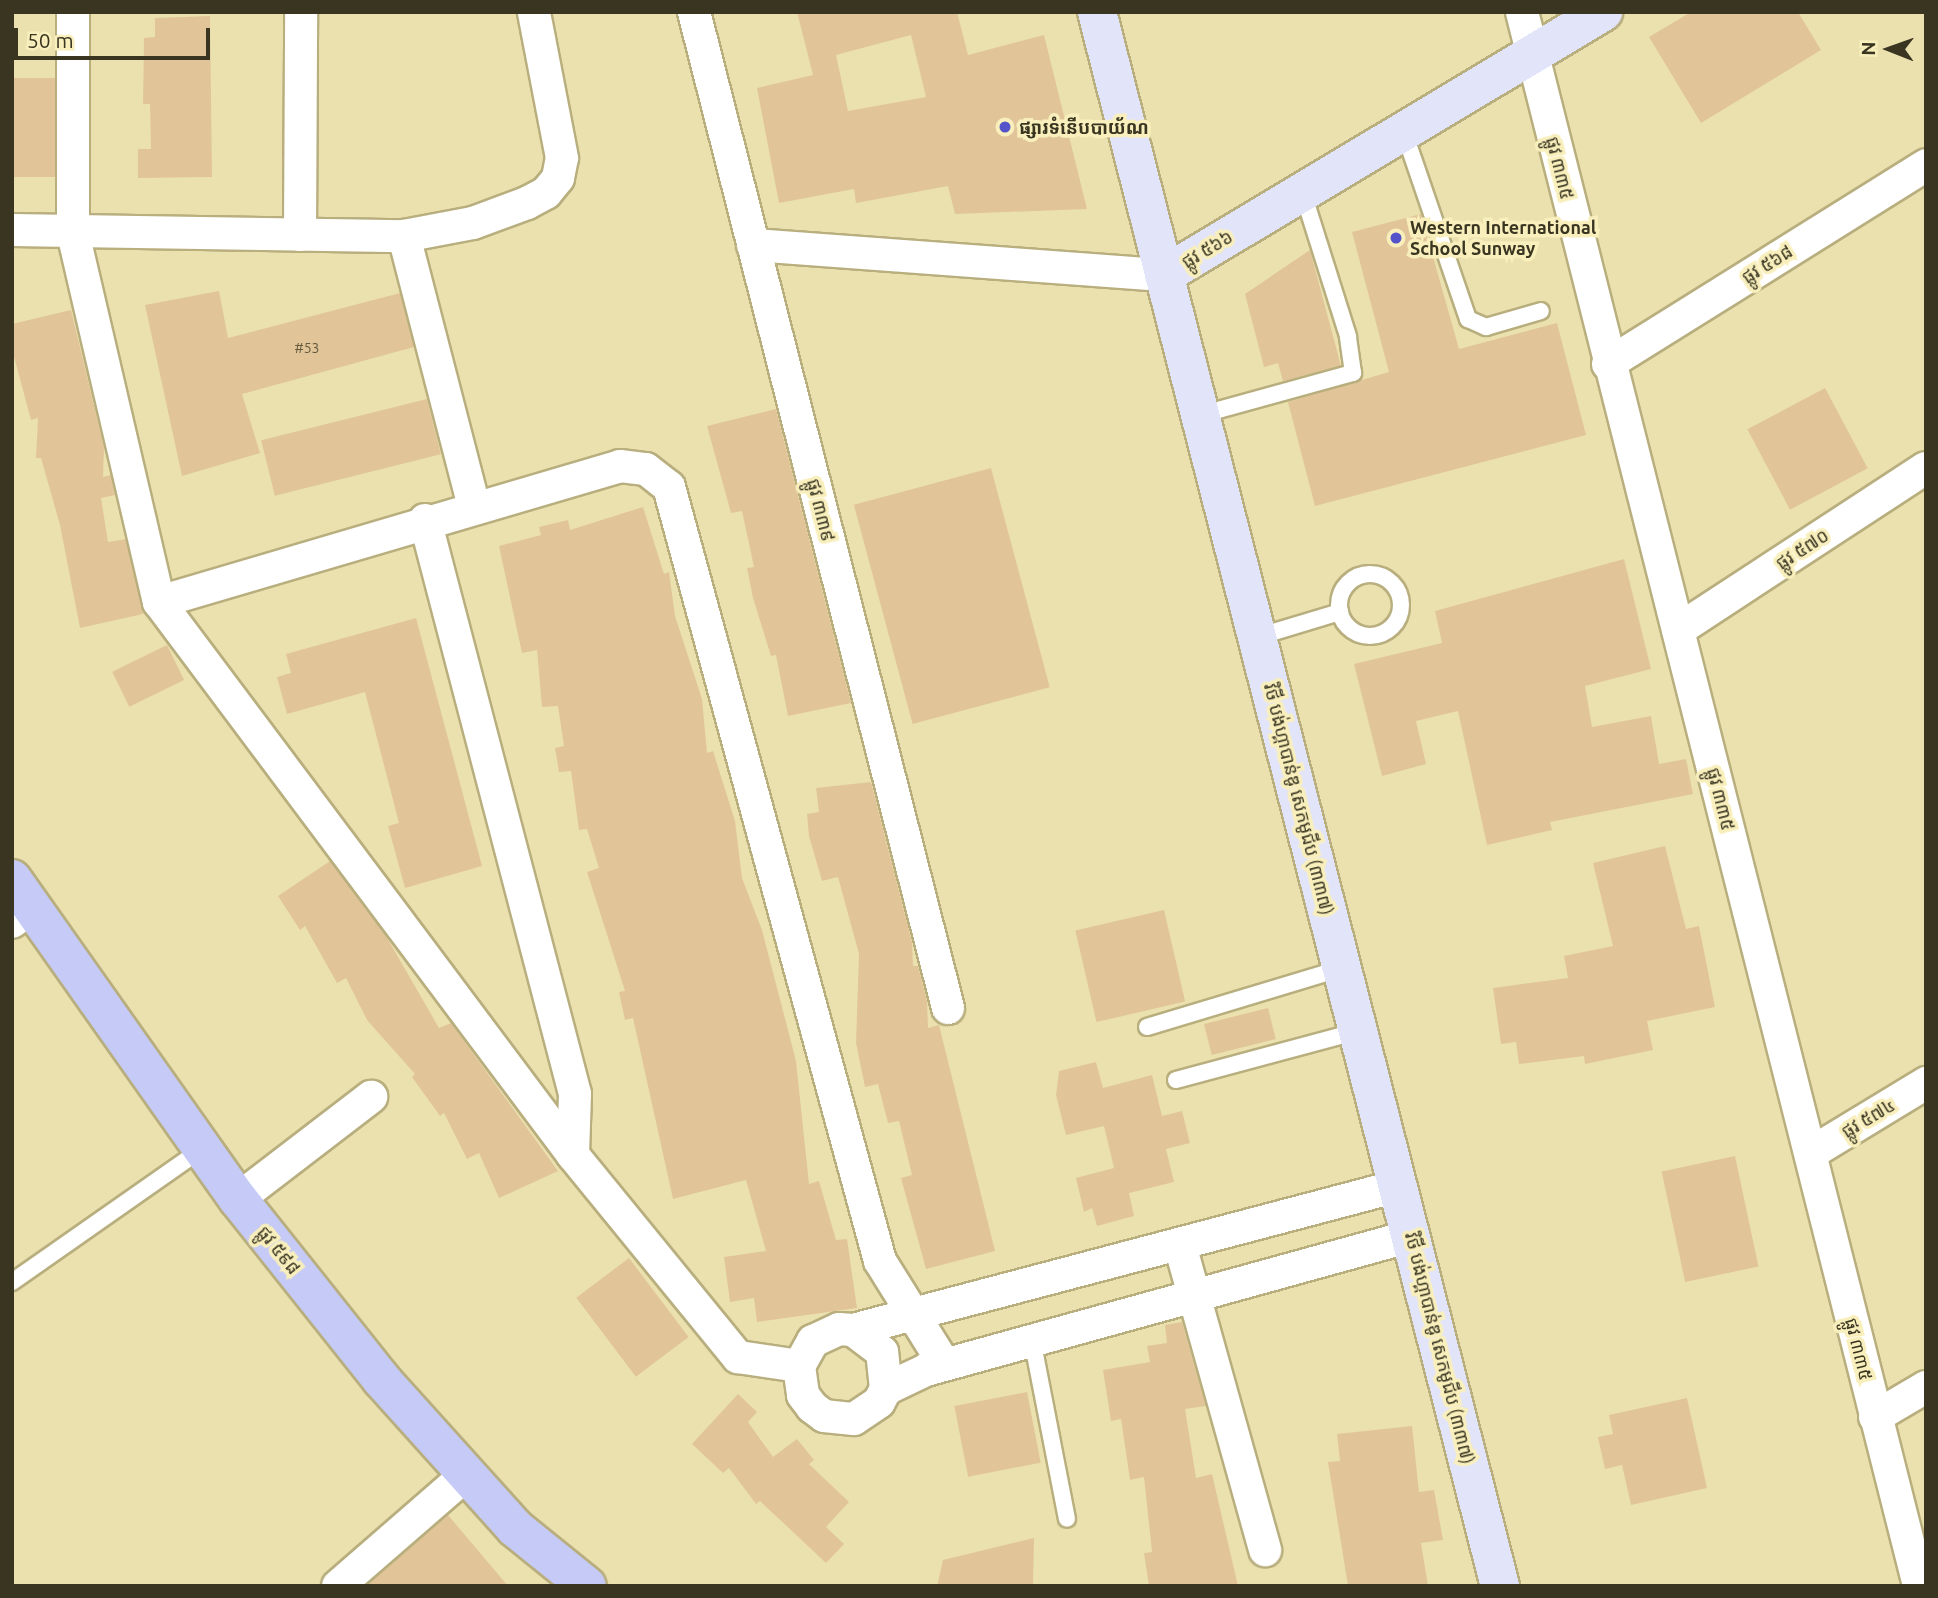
<!DOCTYPE html>
<meta charset="utf-8">
<style>
body{margin:0}
#map{position:relative;width:1938px;height:1598px;overflow:hidden;background:#ebe1af;font-family:Ubuntu,"Noto Sans Khmer",sans-serif}
div>[style]{position:absolute}
.building>*{inset:0;background:#e1c599;transform-origin:0 0}
.roads{filter:drop-shadow(2px 0 #b8ae7e) drop-shadow(-2px 0 #b8ae7e) drop-shadow(0 2px #b8ae7e) drop-shadow(0 -2px #b8ae7e)}
.lane>*{height:16px;margin:-8px;padding:0 8px;transform-origin:8px;border-radius:8px;background:#fff}
.lane>.ring{margin:-8px;padding:0;box-sizing:content-box;background:none;border:16px solid #fff;border-radius:50%}
.street>*{height:32px;margin:-16px;padding:0 16px;transform-origin:16px;border-radius:16px;background:#fff}
.secondary>*{height:38px;margin:-19px;padding:0 19px;transform-origin:19px;border-radius:19px;background:#e2e4fa}
.primary>*{height:38px;margin:-19px;padding:0 19px;transform-origin:19px;border-radius:19px;background:#c5caf6}
.dots>*{width:19px;height:19px;translate:-50% -50%;box-sizing:border-box;border:4px solid #f8efbc;border-radius:50%}
span{translate:-50% -50%;white-space:nowrap;text-align:center;line-height:1.15;-webkit-text-stroke:7px #f8efbc;paint-order:stroke}
.number-label{font-size:14px;color:#63593f}
.number-label span{-webkit-text-stroke-width:0}
.poi-label{font-size:18px;color:#393521;font-weight:700}
.left{translate:0 -50%;text-align:left}
.street-label{font-size:18px;color:#393521}
.frame{position:absolute;inset:0;border:14px solid #393521;pointer-events:none}
.north{position:absolute;left:1854px;top:14px;width:70px;height:70px;-webkit-text-stroke:5px #f8efbc;paint-order:stroke;rotate:271deg;font-size:19px;font-weight:700;line-height:28px;text-align:center;color:#393521}
.north::after{content:'';display:block;margin:auto;width:24px;height:32px;background:#393521;clip-path:polygon(50% 0,100% 100%,50% 72%,0 100%)}
.scale{position:absolute;left:14px;top:28px;width:196px;height:32px;box-sizing:border-box;border:4px solid #393521;border-top:0;padding-left:9px;font-size:21px;line-height:24px;white-space:nowrap;color:#393521;-webkit-text-stroke:5px #f8efbc;paint-order:stroke}
</style>
<div id="map">
<div class="building">
<i style="clip-path:polygon(evenodd,797px 12px,957px 12px,968px 55px,1044px 35px,1087px 209px,955px 214px,948px 186px,856px 203px,854px 189px,779px 203px,757px 88px,813px 75px,797px 12px,911px 35px,926px 97px,848px 111px,836px 55px,911px 35px)"></i>
<i style="clip-path:polygon(1691px 12px,1798px 12px,1821px 50px,1701px 123px,1649px 37px)"></i>
<i style="clip-path:polygon(210px 16px,212px 177px,138px 178px,138px 149px,151px 149px,150px 104px,143px 104px,144px 38px,155px 37px,155px 18px)"></i>
<i style="left:12px;top:78px;width:43px;height:99px"></i>
<i style="clip-path:polygon(1421px 214px,1459px 349px,1557px 323px,1586px 435px,1315px 506px,1288px 402px,1389px 372px,1352px 232px)"></i>
<i style="clip-path:polygon(1310px 250px,1341px 366px,1283px 381px,1278px 363px,1264px 367px,1245px 294px)"></i>
<i style="clip-path:polygon(219px 291px,228px 338px,400px 293px,414px 347px,242px 394px,260px 453px,182px 476px,145px 305px)"></i>
<i style="clip-path:polygon(71px 310px,104px 447px,103px 477px,111px 475px,115px 495px,101px 498px,108px 542px,126px 539px,143px 614px,80px 628px,60px 525px,41px 458px,36px 458px,38px 418px,31px 420px,12px 349px,12px 324px)"></i>
<i style="left:1825px;top:388px;width:91px;height:88px;rotate:62deg"></i>
<i style="left:427px;top:399px;width:57px;height:171px;rotate:76deg"></i>
<i style="clip-path:polygon(776px 409px,851px 703px,788px 716px,776px 655px,771px 656px,753px 598px,747px 568px,754px 567px,742px 511px,731px 513px,707px 426px)"></i>
<i style="left:991px;top:468px;width:227px;height:142px;rotate:75deg"></i>
<i style="clip-path:polygon(643px 507px,664px 574px,669px 572px,675px 616px,702px 699px,707px 753px,713px 751px,735px 821px,742px 878px,762px 930px,796px 1061px,809px 1184px,819px 1181px,836px 1240px,847px 1239px,857px 1308px,757px 1322px,754px 1298px,730px 1302px,724px 1257px,766px 1251px,746px 1180px,673px 1199px,633px 1018px,625px 1020px,619px 992px,625px 991px,587px 872px,599px 868px,587px 829px,579px 830px,571px 771px,559px 772px,555px 748px,564px 746px,558px 706px,542px 707px,537px 650px,522px 653px,499px 546px,541px 535px,539px 527px,568px 520px,570px 530px)"></i>
<i style="clip-path:polygon(1624px 559px,1651px 669px,1585px 686px,1592px 727px,1651px 716px,1659px 764px,1686px 759px,1693px 794px,1550px 822px,1552px 830px,1487px 845px,1458px 711px,1416px 721px,1426px 764px,1382px 776px,1354px 664px,1442px 643px,1435px 611px)"></i>
<i style="clip-path:polygon(416px 618px,482px 866px,405px 888px,388px 826px,399px 823px,365px 692px,287px 714px,277px 677px,291px 673px,286px 654px)"></i>
<i style="left:167px;top:645px;width:39px;height:61px;rotate:64deg"></i>
<i style="clip-path:polygon(871px 782px,912px 942px,913px 966px,918px 966px,927px 1001px,928px 1028px,939px 1025px,995px 1251px,926px 1269px,901px 1178px,912px 1175px,899px 1121px,888px 1123px,878px 1084px,865px 1087px,856px 1043px,859px 954px,838px 877px,822px 881px,809px 836px,807px 814px,819px 812px,816px 788px)"></i>
<i style="clip-path:polygon(1665px 846px,1686px 929px,1699px 926px,1715px 1007px,1647px 1021px,1653px 1050px,1585px 1064px,1584px 1056px,1519px 1064px,1516px 1042px,1501px 1044px,1493px 988px,1568px 978px,1564px 956px,1613px 946px,1593px 863px)"></i>
<i style="clip-path:polygon(330px 861px,386px 936px,439px 1028px,451px 1023px,558px 1171px,499px 1198px,479px 1153px,467px 1159px,444px 1113px,440px 1116px,412px 1077px,415px 1074px,367px 1020px,346px 978px,337px 983px,305px 926px,300px 930px,278px 896px)"></i>
<i style="left:1164px;top:910px;width:94px;height:91px;rotate:77deg"></i>
<i style="left:1268px;top:1008px;width:32px;height:66px;rotate:76deg"></i>
<i style="clip-path:polygon(1096px 1062px,1103px 1088px,1152px 1075px,1162px 1116px,1182px 1111px,1190px 1143px,1166px 1149px,1174px 1182px,1129px 1193px,1134px 1216px,1097px 1226px,1092px 1208px,1084px 1212px,1076px 1178px,1114px 1168px,1104px 1126px,1066px 1135px,1056px 1095px,1059px 1071px)"></i>
<i style="left:1735px;top:1156px;width:113px;height:75px;rotate:78deg"></i>
<i style="left:629px;top:1258px;width:99px;height:66px;rotate:53deg"></i>
<i style="clip-path:polygon(1182px 1322px,1206px 1406px,1185px 1409px,1196px 1478px,1212px 1474px,1238px 1586px,1149px 1586px,1144px 1553px,1152px 1552px,1144px 1477px,1130px 1480px,1121px 1419px,1111px 1421px,1103px 1370px,1150px 1362px,1147px 1346px,1167px 1343px,1165px 1325px)"></i>
<i style="left:1027px;top:1392px;width:72px;height:74px;rotate:79deg"></i>
<i style="clip-path:polygon(738px 1394px,757px 1412px,748px 1422px,773px 1457px,797px 1439px,814px 1460px,809px 1464px,849px 1502px,826px 1527px,844px 1544px,826px 1563px,760px 1501px,756px 1504px,729px 1468px,723px 1473px,692px 1444px)"></i>
<i style="clip-path:polygon(1687px 1398px,1707px 1488px,1631px 1505px,1622px 1465px,1605px 1469px,1598px 1437px,1613px 1434px,1609px 1415px)"></i>
<i style="clip-path:polygon(1412px 1426px,1419px 1492px,1434px 1490px,1443px 1540px,1421px 1543px,1428px 1586px,1348px 1586px,1328px 1462px,1340px 1461px,1337px 1434px)"></i>
<i style="clip-path:polygon(448px 1515px,508px 1586px,366px 1586px)"></i>
<i style="clip-path:polygon(1034px 1538px,1033px 1586px,937px 1586px,943px 1560px)"></i>
</div>
<div class="roads">
<div class="lane">
<i style="left:1404px;top:132px;width:198px;rotate:71.1deg"></i>
<i style="left:1468px;top:319px;width:20px;rotate:24deg"></i>
<i style="left:1486px;top:327px;width:57px;rotate:-16.2deg"></i>
<i style="left:1200px;top:415px;width:159px;rotate:-15.4deg"></i>
<i style="left:1353px;top:373px;width:37px;rotate:-98deg"></i>
<i style="left:1348px;top:336px;width:150px;rotate:-107.5deg"></i>
<i class="ring" style="left:1339px;top:574px;width:46px;height:46px"></i>
<i style="left:1257px;top:637px;width:87px;rotate:-16.8deg"></i>
<i style="left:1147px;top:1027px;width:204px;rotate:-16.8deg"></i>
<i style="left:1176px;top:1080px;width:189px;rotate:-15deg"></i>
<i style="left:12px;top:1282px;width:232px;rotate:-35deg"></i>
<i style="left:1032px;top:1339px;width:183px;rotate:79deg"></i>
</div>
<div class="street">
<i style="left:73px;top:12px;width:221px;rotate:90deg"></i>
<i style="left:73px;top:233px;width:379px;rotate:76.9deg"></i>
<i style="left:159px;top:602px;width:691px;rotate:53.18deg"></i>
<i style="left:573px;top:1155px;width:261px;rotate:50.8deg"></i>
<i style="left:738px;top:1357px;width:62px;rotate:8.4deg"></i>
<i style="left:694px;top:12px;width:1028px;rotate:75.69deg"></i>
<i style="left:1522px;top:12px;width:1623px;rotate:75.84deg"></i>
<i style="left:12px;top:230px;width:392px;rotate:0.9deg"></i>
<i style="left:404px;top:236px;width:70px;rotate:-10.7deg"></i>
<i style="left:473px;top:223px;width:58px;rotate:-20.3deg"></i>
<i style="left:527px;top:203px;width:21px;rotate:-28deg"></i>
<i style="left:546px;top:193px;width:19px;rotate:-51deg"></i>
<i style="left:558px;top:178px;width:20px;rotate:-79deg"></i>
<i style="left:562px;top:158px;width:149px;rotate:-100.9deg"></i>
<i style="left:300px;top:235px;width:223px;rotate:-89.7deg"></i>
<i style="left:404px;top:236px;width:279px;rotate:75.5deg"></i>
<i style="left:753px;top:245px;width:412px;rotate:4.2deg"></i>
<i style="left:1608px;top:364px;width:375px;rotate:-32deg"></i>
<i style="left:425px;top:520px;width:593px;rotate:75.35deg"></i>
<i style="left:575px;top:1094px;width:61px;rotate:91.9deg"></i>
<i style="left:159px;top:602px;width:481px;rotate:-16.4deg"></i>
<i style="left:620px;top:466px;width:26px;rotate:7deg"></i>
<i style="left:646px;top:469px;width:29px;rotate:38deg"></i>
<i style="left:669px;top:487px;width:802px;rotate:74.75deg"></i>
<i style="left:880px;top:1261px;width:121px;rotate:58.1deg"></i>
<i style="left:1678px;top:630px;width:296px;rotate:-33.2deg"></i>
<i style="left:12px;top:922px;width:25px;rotate:-37deg"></i>
<i style="left:1811px;top:1153px;width:135px;rotate:-31.3deg"></i>
<i style="left:238px;top:1199px;width:168px;rotate:-37.5deg"></i>
<i style="left:1180px;top:1245px;width:317px;rotate:74.4deg"></i>
<i style="left:853px;top:1330px;width:564px;rotate:-14.8deg"></i>
<i style="left:886px;top:1389px;width:37px;rotate:-96deg"></i>
<i style="left:882px;top:1352px;width:36px;rotate:-143deg"></i>
<i style="left:853px;top:1330px;width:14px;rotate:-176deg"></i>
<i style="left:839px;top:1329px;width:29px;rotate:155deg"></i>
<i style="left:813px;top:1341px;width:29px;rotate:119deg"></i>
<i style="left:799px;top:1366px;width:29px;rotate:82deg"></i>
<i style="left:803px;top:1395px;width:15px;rotate:53deg"></i>
<i style="left:812px;top:1407px;width:15px;rotate:37deg"></i>
<i style="left:824px;top:1416px;width:30px;rotate:6deg"></i>
<i style="left:854px;top:1419px;width:30px;rotate:-34deg"></i>
<i style="left:879px;top:1402px;width:15px;rotate:-62deg"></i>
<i style="left:886px;top:1389px;width:44px;rotate:-25.4deg"></i>
<i style="left:926px;top:1370px;width:503px;rotate:-15.44deg"></i>
<i style="left:1875px;top:1417px;width:59px;rotate:-30.5deg"></i>
<i style="left:338px;top:1586px;width:171px;rotate:-41deg"></i>
</div>
<div class="secondary">
<i style="left:1097px;top:12px;width:1625px;rotate:75.64deg"></i>
<i style="left:1164px;top:275px;width:512px;rotate:-30.93deg"></i>
</div>
<div class="primary">
<i style="left:12px;top:879px;width:392px;rotate:54.8deg"></i>
<i style="left:238px;top:1199px;width:230px;rotate:51.5deg"></i>
<i style="left:381px;top:1379px;width:200px;rotate:48deg"></i>
<i style="left:515px;top:1528px;width:92px;rotate:38.9deg"></i>
</div>
</div>
<div class="dots">
<i style="left:1005px;top:127px;background:#5453ca"></i>
<i style="left:1396px;top:238px;background:#5453ca"></i>
</div>
<div class="number-label">
<span style="left:307px;top:348px">#53</span>
</div>
<div class="poi-label">
<span class="left" style="left:1019px;top:127px">ផ្សារទំនើបបាយ័ណ</span>
<span class="left" style="left:1410px;top:238px">Western International<br>School Sunway</span>
</div>
<div class="street-label">
<span style="left:1560px;top:168px;rotate:76deg">ផ្លូវ ៣៣៥</span>
<span style="left:1207px;top:249px;rotate:-31deg">ផ្លូវ ៥៦៦</span>
<span style="left:1767px;top:264px;rotate:-32deg">ផ្លូវ ៥៦៨</span>
<span style="left:821px;top:510px;rotate:76deg">ផ្លូវ ៣៣៩</span>
<span style="left:1802px;top:549px;rotate:-33deg">ផ្លូវ ៥៧០</span>
<span style="left:1299px;top:799px;rotate:76deg">វិថី បង់ហ្គាបាន់ឌូ សេកមូជីប (៣៣៧)</span>
<span style="left:1721px;top:799px;rotate:76deg">ផ្លូវ ៣៣៥</span>
<span style="left:1868px;top:1118px;rotate:-31deg">ផ្លូវ ៥៧៤</span>
<span style="left:279px;top:1250px;rotate:51deg">ផ្លូវ ៥៩៨</span>
<span style="left:1440px;top:1348px;rotate:76deg">វិថី បង់ហ្គាបាន់ឌូ សេកមូជីប (៣៣៧)</span>
<span style="left:1859px;top:1349px;rotate:76deg">ផ្លូវ ៣៣៥</span>
</div>
<div class="frame"></div>
<div class="north">N</div>
<div class="scale">50 m</div>
</div>
